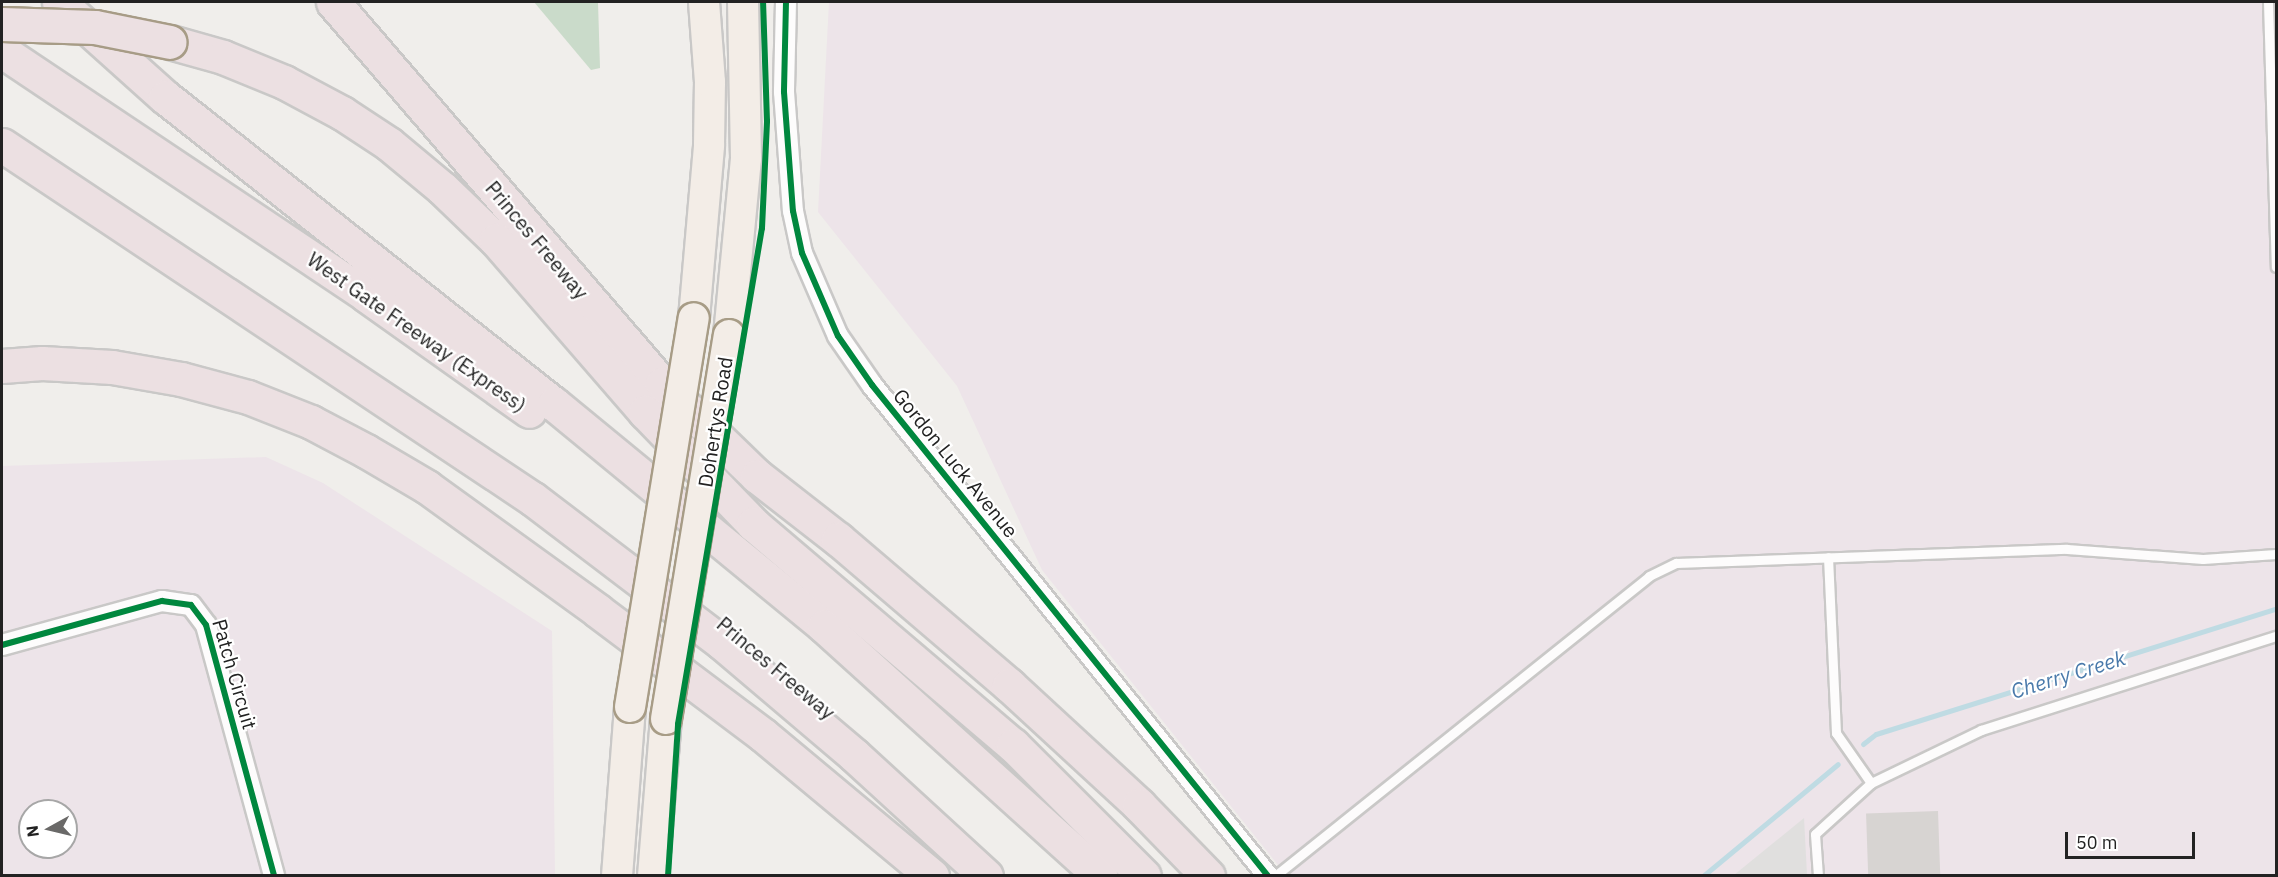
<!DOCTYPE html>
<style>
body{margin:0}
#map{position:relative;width:2278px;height:877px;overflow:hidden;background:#f0eeeb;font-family:"IBM Plex Sans",sans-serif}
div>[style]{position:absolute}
.industrial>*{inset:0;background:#ede4e9}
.cemetery>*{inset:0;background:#cadbca}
.parking>*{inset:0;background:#e0dfde}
.stream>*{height:5px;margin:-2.5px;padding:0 2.5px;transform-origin:2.5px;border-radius:2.5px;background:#bfdbe3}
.building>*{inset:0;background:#d7d4d2;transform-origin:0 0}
.roads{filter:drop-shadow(2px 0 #c9c8c7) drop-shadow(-2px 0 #c9c8c7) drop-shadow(0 2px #c9c8c7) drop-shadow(0 -2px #c9c8c7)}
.lane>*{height:9px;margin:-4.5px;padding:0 4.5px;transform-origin:4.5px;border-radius:4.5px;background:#fdfcfc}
.street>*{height:20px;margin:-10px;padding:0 10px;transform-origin:10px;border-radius:10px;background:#fdfcfc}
.primary>*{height:30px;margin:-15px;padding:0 15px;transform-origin:15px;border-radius:15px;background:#f3ede7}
.highway>*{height:33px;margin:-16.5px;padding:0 16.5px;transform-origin:16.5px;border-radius:16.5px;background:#ece0e2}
.bridges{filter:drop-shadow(2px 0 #a79c86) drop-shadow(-2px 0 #a79c86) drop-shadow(0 2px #a79c86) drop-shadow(0 -2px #a79c86)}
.primary-bridge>*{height:30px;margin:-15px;padding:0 15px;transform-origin:15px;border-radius:15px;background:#f3ede7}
.highway-bridge>*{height:33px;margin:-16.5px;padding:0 16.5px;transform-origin:16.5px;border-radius:16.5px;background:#ece0e2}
.cycleway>*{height:6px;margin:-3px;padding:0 3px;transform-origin:3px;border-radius:3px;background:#00873e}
span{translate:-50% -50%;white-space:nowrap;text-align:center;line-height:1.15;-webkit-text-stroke:4.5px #fff;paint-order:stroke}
.street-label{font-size:20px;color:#222}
.water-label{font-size:21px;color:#4a7aab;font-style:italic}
.frame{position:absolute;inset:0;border:3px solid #222;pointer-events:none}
.north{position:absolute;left:18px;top:799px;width:60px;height:60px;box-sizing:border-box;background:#fff;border:2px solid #a7a7a7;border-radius:50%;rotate:262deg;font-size:16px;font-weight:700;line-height:24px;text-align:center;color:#222}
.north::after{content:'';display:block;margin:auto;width:21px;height:27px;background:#6a6968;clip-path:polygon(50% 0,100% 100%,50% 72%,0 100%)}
.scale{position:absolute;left:2065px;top:832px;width:130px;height:27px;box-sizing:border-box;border:3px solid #222;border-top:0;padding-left:8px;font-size:18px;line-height:21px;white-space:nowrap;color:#222;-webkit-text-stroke:4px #fff;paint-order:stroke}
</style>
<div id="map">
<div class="industrial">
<i style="clip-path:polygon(829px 2px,2276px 2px,2276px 875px,1286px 875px,1042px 570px,957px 386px,818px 212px)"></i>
<i style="clip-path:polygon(evenodd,266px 457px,323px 483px,552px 631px,555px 875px,2px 875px,2px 466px,266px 457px,30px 811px,66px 811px,66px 847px,30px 847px,30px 811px)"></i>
</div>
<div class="cemetery">
<i style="clip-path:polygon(534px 2px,598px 2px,600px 68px,591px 70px)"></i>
</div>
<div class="parking">
<i style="clip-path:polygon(1804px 818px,1807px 875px,1734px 875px)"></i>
</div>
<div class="stream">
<i style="left:1863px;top:744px;width:16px;rotate:-38deg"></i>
<i style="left:1876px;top:734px;width:419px;rotate:-17.4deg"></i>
<i style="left:1703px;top:876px;width:175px;rotate:-39.7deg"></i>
</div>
<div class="building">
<i style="left:1938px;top:811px;width:65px;height:72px;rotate:88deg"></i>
</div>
<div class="roads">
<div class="lane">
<i style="left:2268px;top:2px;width:265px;rotate:88.3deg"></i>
<i style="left:1871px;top:783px;width:122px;rotate:-25.7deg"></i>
<i style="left:1981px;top:730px;width:310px;rotate:-17.7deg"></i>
<i style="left:1275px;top:876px;width:479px;rotate:-38.7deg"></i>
<i style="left:1649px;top:576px;width:30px;rotate:-26deg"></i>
<i style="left:1676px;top:563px;width:391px;rotate:-2.1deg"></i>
<i style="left:2067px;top:549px;width:136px;rotate:4.2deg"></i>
<i style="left:2203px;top:559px;width:73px;rotate:-3.9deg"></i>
<i style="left:1818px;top:876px;width:42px;rotate:-94.1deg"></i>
<i style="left:1815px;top:834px;width:76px;rotate:-42.3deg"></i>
<i style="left:1871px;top:783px;width:61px;rotate:-125deg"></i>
<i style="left:1836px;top:733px;width:176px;rotate:-92.6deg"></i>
</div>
<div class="street">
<i style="left:786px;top:2px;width:90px;rotate:91.3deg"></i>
<i style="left:784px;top:92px;width:119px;rotate:85.7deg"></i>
<i style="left:793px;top:211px;width:43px;rotate:77.9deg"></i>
<i style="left:802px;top:253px;width:90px;rotate:66.6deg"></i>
<i style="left:838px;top:336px;width:60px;rotate:55.2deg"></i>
<i style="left:872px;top:385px;width:631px;rotate:51.11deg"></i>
<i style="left:2px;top:645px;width:166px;rotate:-15.4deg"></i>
<i style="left:162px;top:601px;width:29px;rotate:8deg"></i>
<i style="left:191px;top:605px;width:25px;rotate:53deg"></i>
<i style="left:206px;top:625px;width:260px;rotate:74.8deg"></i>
</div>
<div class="primary">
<i style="left:694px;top:318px;width:174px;rotate:-85deg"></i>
<i style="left:709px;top:145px;width:63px;rotate:-89.1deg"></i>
<i style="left:710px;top:82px;width:80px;rotate:-94.3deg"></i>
<i style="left:729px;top:335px;width:178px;rotate:-84.5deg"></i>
<i style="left:746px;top:158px;width:156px;rotate:-91.1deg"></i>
<i style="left:617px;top:876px;width:169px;rotate:-85.6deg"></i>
<i style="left:653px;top:876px;width:158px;rotate:-85.3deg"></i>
</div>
<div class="highway">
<i style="left:59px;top:2px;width:142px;rotate:41.9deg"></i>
<i style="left:165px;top:97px;width:496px;rotate:38.3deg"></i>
<i style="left:554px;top:404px;width:350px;rotate:39.4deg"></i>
<i style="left:824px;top:626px;width:373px;rotate:42.1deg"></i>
<i style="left:333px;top:2px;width:504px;rotate:49.26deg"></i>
<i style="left:662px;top:384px;width:132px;rotate:44.1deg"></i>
<i style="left:757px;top:476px;width:103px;rotate:37.9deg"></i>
<i style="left:838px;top:539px;width:225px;rotate:40.5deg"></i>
<i style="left:1009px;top:685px;width:177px;rotate:42.7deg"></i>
<i style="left:1139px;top:805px;width:99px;rotate:45.8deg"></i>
<i style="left:170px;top:42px;width:55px;rotate:15.8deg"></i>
<i style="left:223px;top:57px;width:66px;rotate:22.3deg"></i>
<i style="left:284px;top:82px;width:66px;rotate:28.1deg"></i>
<i style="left:342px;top:113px;width:56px;rotate:33.4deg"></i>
<i style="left:389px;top:144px;width:69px;rotate:39.7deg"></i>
<i style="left:442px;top:188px;width:75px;rotate:43.9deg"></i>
<i style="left:496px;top:240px;width:228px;rotate:49.1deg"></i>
<i style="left:645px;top:412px;width:156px;rotate:46deg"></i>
<i style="left:753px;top:524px;width:341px;rotate:40.4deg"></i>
<i style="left:1013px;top:745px;width:185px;rotate:45deg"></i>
<i style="left:2px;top:51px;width:438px;rotate:33.8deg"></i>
<i style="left:366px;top:295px;width:200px;rotate:35.4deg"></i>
<i style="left:2px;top:145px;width:638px;rotate:33.69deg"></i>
<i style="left:533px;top:499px;width:238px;rotate:37.3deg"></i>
<i style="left:722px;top:643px;width:173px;rotate:40.3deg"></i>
<i style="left:854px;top:755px;width:179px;rotate:42.5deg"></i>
<i style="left:2px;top:366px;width:40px;rotate:-4.3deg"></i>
<i style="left:42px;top:363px;width:70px;rotate:3.3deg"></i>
<i style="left:112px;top:367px;width:70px;rotate:9.9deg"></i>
<i style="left:181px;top:379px;width:69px;rotate:15deg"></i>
<i style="left:248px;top:397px;width:68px;rotate:21.6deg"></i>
<i style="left:311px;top:422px;width:62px;rotate:27.8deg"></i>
<i style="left:366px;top:451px;width:71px;rotate:30.5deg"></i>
<i style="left:427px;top:487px;width:211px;rotate:35.9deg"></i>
<i style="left:598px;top:611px;width:206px;rotate:36.9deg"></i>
<i style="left:763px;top:735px;width:220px;rotate:39.8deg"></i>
</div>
</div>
<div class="bridges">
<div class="primary-bridge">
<i style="left:630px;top:707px;width:394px;rotate:-80.7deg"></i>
<i style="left:666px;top:719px;width:389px;rotate:-80.7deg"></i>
</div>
<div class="highway-bridge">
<i style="left:2px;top:24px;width:93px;rotate:1.8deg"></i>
<i style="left:95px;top:27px;width:76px;rotate:11.3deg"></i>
</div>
</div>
<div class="cycleway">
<i style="left:786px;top:2px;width:90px;rotate:91.3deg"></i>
<i style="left:784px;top:92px;width:119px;rotate:85.7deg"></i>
<i style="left:793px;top:211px;width:43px;rotate:77.9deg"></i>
<i style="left:802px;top:253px;width:90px;rotate:66.6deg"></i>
<i style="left:838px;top:336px;width:60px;rotate:55.2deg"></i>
<i style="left:872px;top:385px;width:631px;rotate:51.11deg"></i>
<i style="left:2px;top:645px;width:166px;rotate:-15.4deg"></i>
<i style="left:162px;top:601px;width:29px;rotate:8deg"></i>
<i style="left:191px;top:605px;width:25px;rotate:53deg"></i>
<i style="left:206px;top:625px;width:260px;rotate:74.8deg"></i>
<i style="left:668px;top:876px;width:152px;rotate:-86.2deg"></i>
<i style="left:678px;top:724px;width:503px;rotate:-80.39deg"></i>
<i style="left:762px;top:228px;width:107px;rotate:-87.3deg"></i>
<i style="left:767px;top:121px;width:119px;rotate:-91.9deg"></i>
</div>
<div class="street-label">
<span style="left:537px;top:240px;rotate:50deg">Princes Freeway</span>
<span style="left:417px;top:332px;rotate:35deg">West Gate Freeway (Express)</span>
<span style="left:715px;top:422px;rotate:-81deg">Dohertys Road</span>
<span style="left:956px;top:463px;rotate:51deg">Gordon Luck Avenue</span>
<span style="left:776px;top:668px;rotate:40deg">Princes Freeway</span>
<span style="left:235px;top:674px;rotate:74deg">Patch Circuit</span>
</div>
<div class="water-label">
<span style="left:2068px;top:674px;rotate:-17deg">Cherry Creek</span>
</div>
<div class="frame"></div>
<div class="north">N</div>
<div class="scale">50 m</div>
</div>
